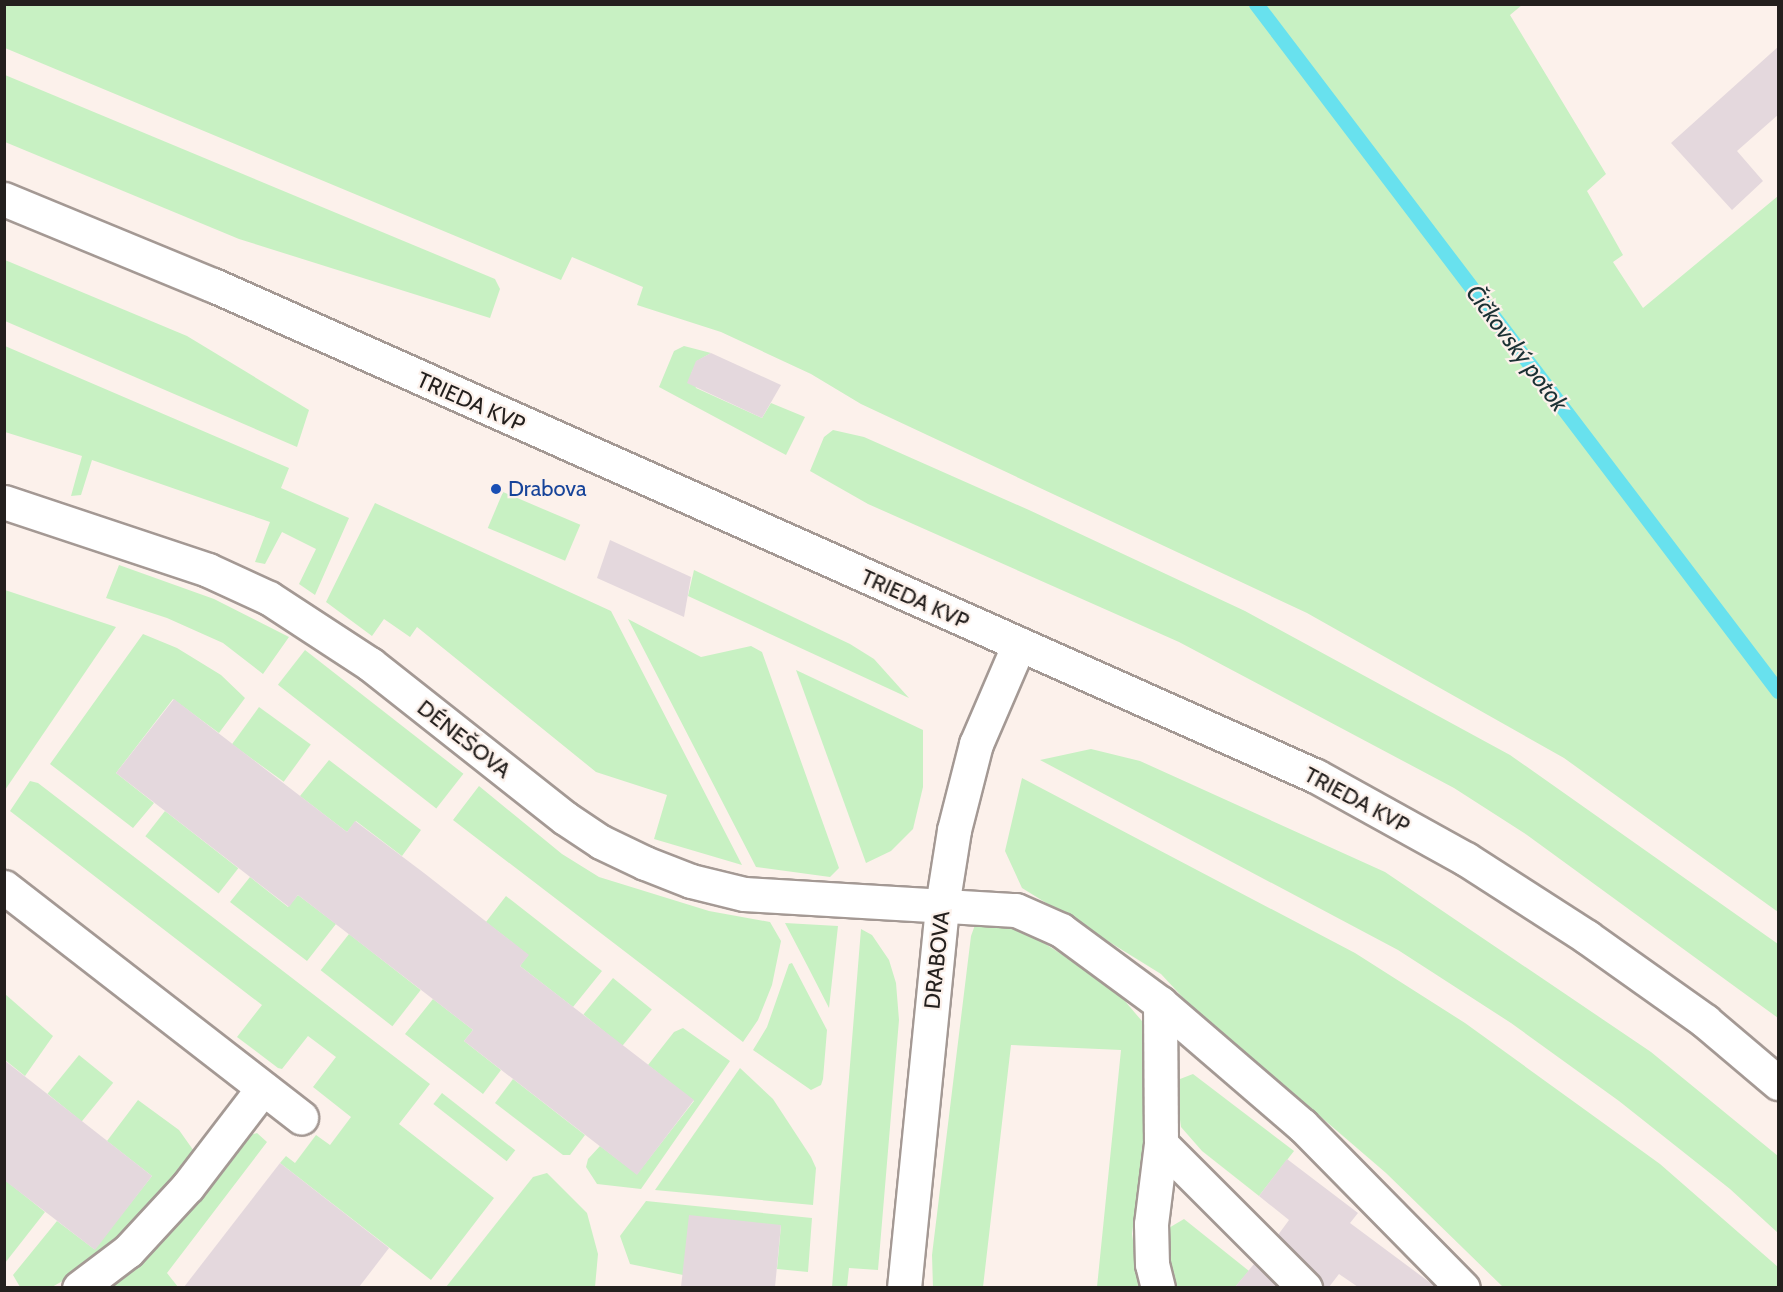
<!DOCTYPE html>
<meta charset="utf-8">
<style>
body{margin:0}
#map{position:relative;width:1783px;height:1292px;overflow:hidden;background:#fcf1eb;font-family:Cabin,sans-serif}
div>[style]{position:absolute}
.green>*{inset:0;background:#c8f1c3;transform-origin:0 0}
.stream>*{height:15px;margin:-7.5px;padding:0 7.5px;transform-origin:7.5px;border-radius:7.5px;background:#68e1ee}
.building>*{inset:0;background:#e4d8dd}
.roads{filter:drop-shadow(2px 0 #a49994) drop-shadow(-2px 0 #a49994) drop-shadow(0 2px #a49994) drop-shadow(0 -2px #a49994)}
.minor>*{height:33px;margin:-16.5px;padding:0 16.5px;transform-origin:16.5px;border-radius:16.5px;background:#fff}
.dots>*{width:16px;height:16px;translate:-50% -50%;box-sizing:border-box;border:3px solid #fcf1eb;border-radius:50%}
span{translate:-50% -50%;white-space:nowrap;text-align:center;line-height:1.15;-webkit-text-stroke:4.5px #fcf1eb;paint-order:stroke}
.street-label{font-size:22px;color:#24201e}
.transit-label{font-size:22px;color:#164399}
.left{translate:0 -50%;text-align:left}
.water-label{font-size:24px;color:#1b3134;font-style:italic}
.frame{position:absolute;inset:0;border:6px solid #24201e;pointer-events:none}
</style>
<div id="map">
<div class="green">
<i style="clip-path:polygon(4px 5px,1522px 5px,1510px 15px,1606px 174px,1587px 191px,1623px 255px,1613px 262px,1643px 308px,1778px 196px,1778px 912px,1564px 758px,1307px 613px,861px 404px,811px 374px,721px 332px,637px 305px,643px 287px,572px 257px,561px 280px,5px 48px)"></i>
<i style="clip-path:polygon(5px 75px,495px 279px,500px 289px,490px 318px,239px 239px,5px 142px)"></i>
<i style="clip-path:polygon(5px 260px,187px 336px,309px 410px,297px 447px,5px 321px)"></i>
<i style="clip-path:polygon(5px 346px,289px 468px,281px 488px,349px 518px,315px 595px,299px 584px,316px 549px,282px 532px,265px 564px,255px 562px,270px 522px,92px 460px,81px 495px,71px 496px,82px 456px,5px 432px)"></i>
<i style="clip-path:polygon(684px 346px,711px 353px,697px 361px,691px 374px,696px 388px,762px 418px,771px 403px,805px 417px,786px 455px,659px 387px,674px 351px)"></i>
<i style="clip-path:polygon(833px 430px,864px 437px,1029px 510px,1245px 611px,1510px 755px,1778px 944px,1778px 1018px,1527px 835px,1454px 788px,1179px 642px,868px 504px,810px 471px,824px 437px)"></i>
<i style="left:503px;top:492px;width:84px;height:39px;rotate:23deg"></i>
<i style="clip-path:polygon(375px 503px,611px 611px,742px 865px,654px 839px,667px 795px,596px 772px,417px 627px,410px 637px,384px 619px,372px 636px,326px 602px)"></i>
<i style="clip-path:polygon(119px 565px,214px 599px,289px 637px,263px 674px,223px 643px,167px 618px,106px 598px)"></i>
<i style="clip-path:polygon(694px 570px,850px 644px,874px 659px,909px 698px,688px 596px)"></i>
<i style="clip-path:polygon(5px 590px,116px 627px,5px 790px,4px 590px)"></i>
<i style="clip-path:polygon(628px 619px,701px 657px,751px 646px,762px 652px,839px 868px,830px 877px,756px 867px)"></i>
<i style="clip-path:polygon(143px 634px,177px 648px,221px 675px,245px 698px,219px 733px,173px 699px,116px 773px,154px 803px,133px 828px,50px 764px)"></i>
<i style="left:305px;top:650px;width:201px;height:44px;rotate:38deg"></i>
<i style="clip-path:polygon(796px 670px,923px 730px,923px 787px,913px 829px,891px 851px,866px 863px)"></i>
<i style="left:259px;top:707px;width:64px;height:46px;rotate:36deg"></i>
<i style="clip-path:polygon(1091px 749px,1140px 761px,1385px 872px,1651px 1052px,1778px 1156px,1778px 1233px,1730px 1189px,1619px 1101px,1511px 1023px,1398px 950px,1040px 760px)"></i>
<i style="clip-path:polygon(329px 760px,421px 830px,402px 856px,356px 821px,347px 832px,300px 796px)"></i>
<i style="clip-path:polygon(1022px 778px,1355px 953px,1465px 1023px,1660px 1164px,1778px 1267px,1778px 1287px,1503px 1287px,1386px 1173px,1187px 1002px,1161px 974px,1022px 888px,1005px 851px)"></i>
<i style="clip-path:polygon(30px 781px,38px 783px,430px 1084px,399px 1124px,494px 1198px,431px 1280px,280px 1163px,286px 1156px,295px 1163px,316px 1135px,330px 1145px,351px 1117px,313px 1087px,336px 1057px,308px 1036px,282px 1069px,278px 1068px,237px 1037px,262px 1005px,10px 811px)"></i>
<i style="clip-path:polygon(479px 786px,562px 854px,599px 877px,709px 911px,770px 922px,781px 941px,772px 985px,758px 1020px,743px 1042px,453px 820px)"></i>
<i style="left:165px;top:811px;width:93px;height:32px;rotate:38deg"></i>
<i style="clip-path:polygon(250px 877px,288px 907px,298px 895px,336px 924px,307px 961px,230px 902px)"></i>
<i style="clip-path:polygon(506px 896px,602px 971px,573px 1007px,520px 966px,528px 955px,486px 922px)"></i>
<i style="clip-path:polygon(986px 916px,1014px 924px,1113px 987px,1147px 1027px,1145px 1140px,1132px 1234px,1140px 1287px,1097px 1287px,1121px 1050px,1011px 1045px,983px 1287px,933px 1288px,932px 1255px,971px 936px,975px 925px)"></i>
<i style="clip-path:polygon(785px 923px,838px 926px,829px 1008px,808px 967px)"></i>
<i style="clip-path:polygon(861px 929px,872px 935px,889px 960px,896px 983px,899px 1020px,878px 1270px,849px 1268px,847px 1287px,832px 1287px)"></i>
<i style="left:349px;top:934px;width:91px;height:46px;rotate:38deg"></i>
<i style="clip-path:polygon(792px 963px,827px 1030px,823px 1079px,821px 1085px,811px 1090px,753px 1050px,767px 1027px,789px 964px)"></i>
<i style="left:613px;top:978px;width:50px;height:47px;rotate:39deg"></i>
<i style="clip-path:polygon(5px 994px,53px 1036px,25px 1076px,5px 1060px)"></i>
<i style="clip-path:polygon(433px 999px,473px 1030px,464px 1041px,501px 1070px,483px 1094px,405px 1034px)"></i>
<i style="clip-path:polygon(683px 1028px,730px 1061px,641px 1189px,597px 1184px,586px 1167px,588px 1159px,600px 1146px,637px 1174px,694px 1101px,648px 1065px,674px 1032px)"></i>
<i style="left:79px;top:1055px;width:44px;height:50px;rotate:39deg"></i>
<i style="clip-path:polygon(740px 1068px,773px 1099px,811px 1157px,816px 1168px,813px 1205px,655px 1190px)"></i>
<i style="clip-path:polygon(1193px 1074px,1294px 1151px,1259px 1196px,1202px 1151px,1181px 1127px,1176px 1091px,1180px 1079px)"></i>
<i style="clip-path:polygon(513px 1079px,585px 1135px,570px 1155px,563px 1155px,495px 1103px)"></i>
<i style="left:442px;top:1093px;width:93px;height:14px;rotate:38deg"></i>
<i style="clip-path:polygon(138px 1100px,179px 1130px,196px 1154px,113px 1247px,89px 1266px,52px 1287px,20px 1287px,13px 1275px,57px 1221px,94px 1249px,152px 1176px,107px 1141px)"></i>
<i style="clip-path:polygon(257px 1133px,267px 1142px,167px 1273px,178px 1287px,104px 1288px,247px 1136px)"></i>
<i style="clip-path:polygon(547px 1173px,587px 1213px,598px 1254px,595px 1287px,446px 1287px,533px 1177px)"></i>
<i style="clip-path:polygon(5px 1180px,45px 1212px,5px 1263px)"></i>
<i style="clip-path:polygon(646px 1201px,812px 1218px,808px 1272px,777px 1269px,781px 1225px,683px 1275px,630px 1264px,620px 1236px)"></i>
<i style="clip-path:polygon(1184px 1219px,1249px 1271px,1235px 1287px,1173px 1287px,1166px 1246px,1167px 1229px)"></i>
</div>
<div class="stream">
<i style="left:1256px;top:4px;width:863px;rotate:52.77deg"></i>
</div>
<div class="building">
<i style="clip-path:polygon(1779px 46px,1779px 114px,1737px 151px,1763px 181px,1732px 210px,1671px 143px)"></i>
<i style="clip-path:polygon(711px 353px,781px 385px,762px 418px,687px 383px,696px 361px)"></i>
<i style="clip-path:polygon(610px 540px,691px 577px,684px 617px,597px 578px)"></i>
<i style="clip-path:polygon(174px 699px,347px 832px,355px 821px,424px 873px,529px 955px,520px 966px,694px 1100px,637px 1175px,464px 1041px,473px 1030px,298px 895px,289px 907px,116px 773px)"></i>
<i style="clip-path:polygon(4px 1060px,152px 1176px,95px 1250px,4px 1180px)"></i>
<i style="clip-path:polygon(1287px 1159px,1358px 1213px,1350px 1223px,1436px 1287px,1358px 1287px,1339px 1274px,1329px 1287px,1323px 1287px,1318px 1275px,1278px 1235px,1289px 1220px,1259px 1196px)"></i>
<i style="clip-path:polygon(280px 1163px,389px 1248px,366px 1278px,359px 1287px,184px 1287px)"></i>
<i style="clip-path:polygon(689px 1215px,781px 1225px,775px 1287px,681px 1287px)"></i>
<i style="clip-path:polygon(1254px 1264px,1278px 1287px,1235px 1287px)"></i>
</div>
<div class="roads">
<div class="minor">
<i style="left:4px;top:199px;width:226px;rotate:22.4deg"></i>
<i style="left:213px;top:285px;width:1207px;rotate:24deg"></i>
<i style="left:1316px;top:776px;width:171px;rotate:29deg"></i>
<i style="left:1466px;top:859px;width:144px;rotate:32.8deg"></i>
<i style="left:1587px;top:937px;width:145px;rotate:35.4deg"></i>
<i style="left:1705px;top:1021px;width:96px;rotate:40.3deg"></i>
<i style="left:4px;top:502px;width:215px;rotate:18.4deg"></i>
<i style="left:208px;top:570px;width:67px;rotate:24.7deg"></i>
<i style="left:269px;top:598px;width:121px;rotate:33.2deg"></i>
<i style="left:370px;top:664px;width:248px;rotate:38.3deg"></i>
<i style="left:565px;top:818px;width:43px;rotate:33.7deg"></i>
<i style="left:601px;top:842px;width:49px;rotate:25.5deg"></i>
<i style="left:645px;top:863px;width:49px;rotate:21.4deg"></i>
<i style="left:691px;top:881px;width:55px;rotate:13.8deg"></i>
<i style="left:744px;top:894px;width:272px;rotate:3.4deg"></i>
<i style="left:1016px;top:910px;width:49px;rotate:24deg"></i>
<i style="left:1061px;top:930px;width:123px;rotate:36.4deg"></i>
<i style="left:1160px;top:1003px;width:187px;rotate:40.7deg"></i>
<i style="left:1302px;top:1125px;width:229px;rotate:45.4deg"></i>
<i style="left:4px;top:887px;width:376px;rotate:37.8deg"></i>
<i style="left:1161px;top:1144px;width:204px;rotate:45deg"></i>
<i style="left:79px;top:1288px;width:61px;rotate:-37.1deg"></i>
<i style="left:128px;top:1251px;width:88px;rotate:-47.3deg"></i>
<i style="left:188px;top:1186px;width:123px;rotate:-52.6deg"></i>
<i style="left:904px;top:1288px;width:384px;rotate:-84.3deg"></i>
<i style="left:942px;top:906px;width:77px;rotate:-81deg"></i>
<i style="left:954px;top:830px;width:89px;rotate:-75.7deg"></i>
<i style="left:976px;top:744px;width:109px;rotate:-66.7deg"></i>
<i style="left:1158px;top:1288px;width:25px;rotate:-104deg"></i>
<i style="left:1152px;top:1264px;width:40px;rotate:-91.4deg"></i>
<i style="left:1151px;top:1224px;width:81px;rotate:-82.9deg"></i>
<i style="left:1161px;top:1144px;width:141px;rotate:-90.4deg"></i>
</div>
</div>
<div class="dots">
<i style="left:496px;top:489px;background:#1a4fb4"></i>
</div>
<div class="street-label">
<span style="left:471px;top:402px;rotate:24deg">TRIEDA KVP</span>
<span style="left:915px;top:599px;rotate:24deg">TRIEDA KVP</span>
<span style="left:464px;top:739px;rotate:38deg">DÉNEŠOVA</span>
<span style="left:1357px;top:800px;rotate:28deg">TRIEDA KVP</span>
<span style="left:937px;top:960px;rotate:-84deg">DRABOVA</span>
</div>
<div class="transit-label">
<span class="left" style="left:508px;top:489px">Drabova</span>
</div>
<div class="water-label">
<span style="left:1517px;top:348px;rotate:53deg">Čičkovský potok</span>
</div>
<div class="frame"></div>
</div>
